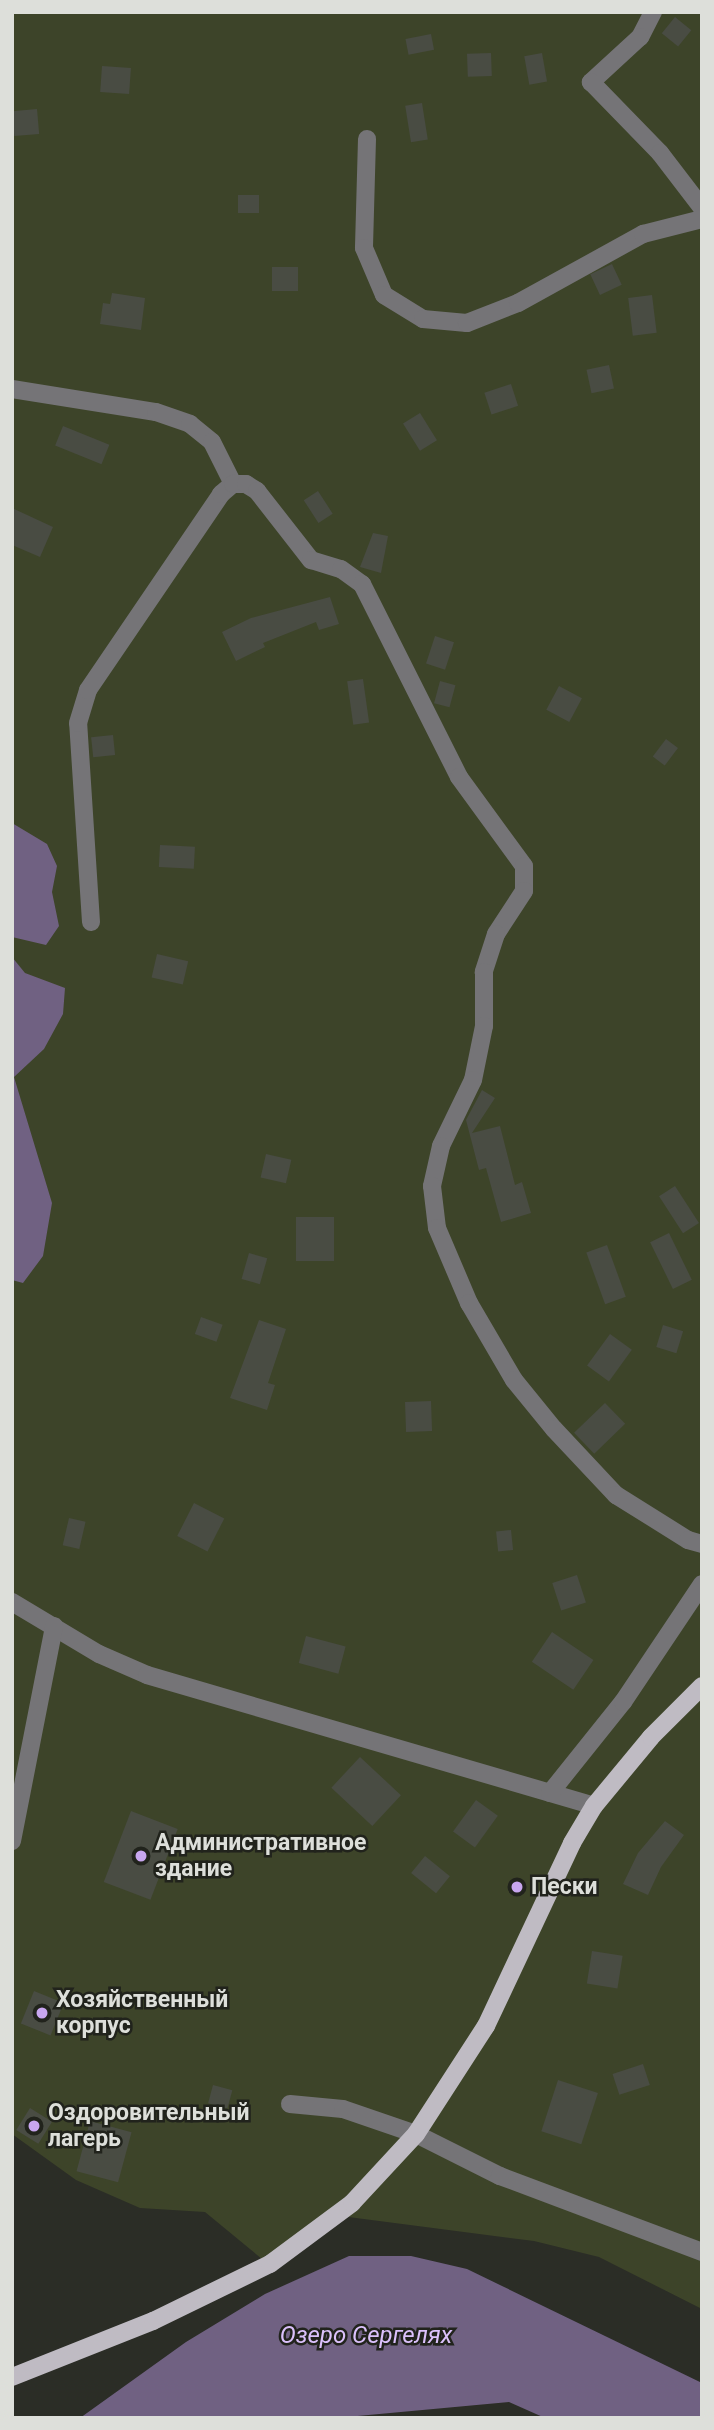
<!DOCTYPE html>
<meta charset="utf-8">
<style>
body{margin:0}
#map{position:relative;width:714px;height:2430px;overflow:hidden;background:#2b2d26;font-family:Roboto,sans-serif}
div>[style]{position:absolute}
.green>*{inset:0;background:#3d4429}
.water>*{inset:0;background:#706182}
.building>*{inset:0;background:#494c43;transform-origin:0 0}
.minor>*{height:18px;margin:-9px;padding:0 9px;transform-origin:9px;border-radius:9px;background:#757477}
.major>*{height:18px;margin:-9px;padding:0 9px;transform-origin:9px;border-radius:9px;background:#bfbbc3}
.dots>*{width:19px;height:19px;translate:-50% -50%;box-sizing:border-box;border:4px solid #21231c;border-radius:50%}
span{translate:-50% -50%;white-space:nowrap;text-align:center;line-height:1.15;-webkit-text-stroke:5px #21231c;paint-order:stroke}
.poi-label{font-size:23px;color:#dddfda;font-weight:700}
.left{translate:0 -50%;text-align:left}
.water-label{font-size:24px;color:#dbc1fb;font-style:italic}
.frame{position:absolute;inset:0;border:14px solid #dddfda;pointer-events:none}
</style>
<div id="map">
<div class="green">
<i style="clip-path:polygon(12px 12px,702px 12px,702px 2309px,599px 2257px,534px 2241px,333px 2215px,262px 2259px,205px 2212px,140px 2208px,76px 2180px,12px 2134px)"></i>
</div>
<div class="water">
<i style="clip-path:polygon(12px 823px,47px 844px,57px 866px,52px 892px,59px 926px,46px 945px,12px 937px)"></i>
<i style="clip-path:polygon(12px 957px,25px 973px,65px 988px,63px 1014px,44px 1049px,14px 1077px,52px 1203px,43px 1256px,23px 1283px,12px 1280px)"></i>
<i style="clip-path:polygon(349px 2256px,411px 2256px,467px 2269px,702px 2383px,702px 2418px,545px 2418px,509px 2402px,336px 2418px,80px 2418px,186px 2342px,265px 2294px)"></i>
</div>
<div class="building">
<i style="left:675px;top:17px;width:21px;height:21px;rotate:39deg"></i>
<i style="left:431px;top:34px;width:16px;height:26px;rotate:79deg"></i>
<i style="left:491px;top:53px;width:23px;height:24px;rotate:88deg"></i>
<i style="left:542px;top:53px;width:29px;height:18px;rotate:80deg"></i>
<i style="left:102px;top:66px;width:29px;height:26px;rotate:4deg"></i>
<i style="left:422px;top:103px;width:37px;height:17px;rotate:81deg"></i>
<i style="left:37px;top:109px;width:25px;height:25px;rotate:85deg"></i>
<i style="left:238px;top:195px;width:21px;height:18px"></i>
<i style="left:612px;top:264px;width:23px;height:24px;rotate:65deg"></i>
<i style="left:272px;top:267px;width:26px;height:24px"></i>
<i style="clip-path:polygon(112px 293px,145px 298px,141px 330px,100px 324px,103px 303px,110px 304px)"></i>
<i style="left:652px;top:295px;width:38px;height:24px;rotate:83deg"></i>
<i style="left:609px;top:365px;width:24px;height:23px;rotate:78deg"></i>
<i style="left:511px;top:384px;width:23px;height:28px;rotate:72deg"></i>
<i style="left:420px;top:413px;width:32px;height:20px;rotate:58deg"></i>
<i style="left:63px;top:426px;width:50px;height:21px;rotate:22deg"></i>
<i style="left:318px;top:491px;width:27px;height:17px;rotate:57deg"></i>
<i style="clip-path:polygon(12px 508px,53px 527px,40px 557px,12px 545px)"></i>
<i style="clip-path:polygon(373px 533px,388px 536px,381px 573px,360px 567px)"></i>
<i style="clip-path:polygon(330px 597px,339px 624px,319px 630px,316px 622px,263px 643px,265px 647px,236px 661px,222px 632px,251px 618px)"></i>
<i style="left:435px;top:636px;width:20px;height:29px;rotate:18deg"></i>
<i style="left:363px;top:679px;width:44px;height:16px;rotate:82deg"></i>
<i style="left:440px;top:681px;width:16px;height:23px;rotate:15deg"></i>
<i style="left:559px;top:686px;width:26px;height:27px;rotate:28deg"></i>
<i style="left:113px;top:735px;width:20px;height:22px;rotate:84deg"></i>
<i style="left:666px;top:739px;width:15px;height:22px;rotate:37deg"></i>
<i style="left:160px;top:845px;width:35px;height:22px;rotate:3deg"></i>
<i style="left:157px;top:954px;width:32px;height:24px;rotate:13deg"></i>
<i style="clip-path:polygon(482px 1090px,495px 1098px,472px 1133px,500px 1126px,515px 1185px,522px 1182px,531px 1213px,501px 1222px,486px 1168px,479px 1170px,466px 1120px)"></i>
<i style="left:266px;top:1154px;width:26px;height:24px;rotate:13deg"></i>
<i style="left:675px;top:1186px;width:44px;height:19px;rotate:57deg"></i>
<i style="left:296px;top:1217px;width:38px;height:44px"></i>
<i style="left:669px;top:1233px;width:52px;height:21px;rotate:64deg"></i>
<i style="left:607px;top:1245px;width:55px;height:22px;rotate:70deg"></i>
<i style="left:249px;top:1253px;width:19px;height:27px;rotate:16deg"></i>
<i style="left:201px;top:1317px;width:23px;height:18px;rotate:20deg"></i>
<i style="clip-path:polygon(259px 1320px,286px 1329px,268px 1383px,275px 1385px,267px 1410px,230px 1398px)"></i>
<i style="left:663px;top:1325px;width:21px;height:23px;rotate:17deg"></i>
<i style="left:610px;top:1334px;width:27px;height:39px;rotate:36deg"></i>
<i style="left:431px;top:1401px;width:30px;height:26px;rotate:88deg"></i>
<i style="left:605px;top:1403px;width:29px;height:43px;rotate:46deg"></i>
<i style="left:194px;top:1503px;width:34px;height:37px;rotate:27deg"></i>
<i style="left:69px;top:1518px;width:17px;height:28px;rotate:13deg"></i>
<i style="left:511px;top:1530px;width:20px;height:15px;rotate:84deg"></i>
<i style="left:577px;top:1575px;width:29px;height:26px;rotate:72deg"></i>
<i style="left:552px;top:1632px;width:50px;height:36px;rotate:34deg"></i>
<i style="left:306px;top:1636px;width:41px;height:28px;rotate:15deg"></i>
<i style="left:360px;top:1757px;width:56px;height:42px;rotate:43deg"></i>
<i style="left:476px;top:1800px;width:27px;height:39px;rotate:36deg"></i>
<i style="left:131px;top:1811px;width:50px;height:76px;rotate:21deg"></i>
<i style="clip-path:polygon(665px 1821px,684px 1835px,661px 1867px,648px 1895px,623px 1884px,638px 1853px)"></i>
<i style="left:425px;top:1856px;width:32px;height:22px;rotate:39deg"></i>
<i style="left:592px;top:1951px;width:31px;height:33px;rotate:9deg"></i>
<i style="left:34px;top:1991px;width:32px;height:35px;rotate:22deg"></i>
<i style="left:643px;top:2064px;width:22px;height:32px;rotate:72deg"></i>
<i style="left:558px;top:2080px;width:42px;height:54px;rotate:18deg"></i>
<i style="left:213px;top:2085px;width:20px;height:19px;rotate:15deg"></i>
<i style="left:30px;top:2108px;width:26px;height:26px;rotate:32deg"></i>
<i style="left:90px;top:2121px;width:43px;height:52px;rotate:15deg"></i>
</div>
<div class="minor">
<i style="left:653px;top:12px;width:28px;rotate:117deg"></i>
<i style="left:640px;top:37px;width:67px;rotate:137.4deg"></i>
<i style="left:591px;top:82px;width:99px;rotate:45.8deg"></i>
<i style="left:660px;top:153px;width:69px;rotate:52.6deg"></i>
<i style="left:367px;top:139px;width:109px;rotate:91.6deg"></i>
<i style="left:364px;top:248px;width:51px;rotate:66.9deg"></i>
<i style="left:384px;top:295px;width:46px;rotate:31.6deg"></i>
<i style="left:423px;top:319px;width:44px;rotate:5.2deg"></i>
<i style="left:467px;top:323px;width:55px;rotate:-21.4deg"></i>
<i style="left:518px;top:303px;width:143px;rotate:-28.9deg"></i>
<i style="left:643px;top:234px;width:61px;rotate:-14.3deg"></i>
<i style="left:12px;top:389px;width:146px;rotate:9.1deg"></i>
<i style="left:156px;top:412px;width:36px;rotate:19deg"></i>
<i style="left:190px;top:424px;width:28px;rotate:39deg"></i>
<i style="left:212px;top:442px;width:47px;rotate:63.4deg"></i>
<i style="left:91px;top:922px;width:199px;rotate:-93.7deg"></i>
<i style="left:78px;top:723px;width:34px;rotate:-73deg"></i>
<i style="left:88px;top:690px;width:237px;rotate:-55.8deg"></i>
<i style="left:221px;top:494px;width:16px;rotate:-40deg"></i>
<i style="left:233px;top:484px;width:13px"></i>
<i style="left:246px;top:484px;width:13px;rotate:32deg"></i>
<i style="left:257px;top:491px;width:88px;rotate:52deg"></i>
<i style="left:311px;top:560px;width:31px;rotate:17deg"></i>
<i style="left:341px;top:569px;width:26px;rotate:36deg"></i>
<i style="left:362px;top:584px;width:216px;rotate:63.3deg"></i>
<i style="left:459px;top:777px;width:110px;rotate:53.9deg"></i>
<i style="left:524px;top:866px;width:25px;rotate:90deg"></i>
<i style="left:524px;top:891px;width:51px;rotate:123.1deg"></i>
<i style="left:496px;top:934px;width:40px;rotate:108deg"></i>
<i style="left:484px;top:972px;width:54px;rotate:90deg"></i>
<i style="left:484px;top:1026px;width:55px;rotate:101.5deg"></i>
<i style="left:473px;top:1080px;width:73px;rotate:115.9deg"></i>
<i style="left:441px;top:1146px;width:41px;rotate:102.7deg"></i>
<i style="left:432px;top:1186px;width:42px;rotate:83.2deg"></i>
<i style="left:437px;top:1228px;width:82px;rotate:66.9deg"></i>
<i style="left:469px;top:1303px;width:89px;rotate:59.7deg"></i>
<i style="left:514px;top:1380px;width:63px;rotate:50.8deg"></i>
<i style="left:554px;top:1429px;width:91px;rotate:46.8deg"></i>
<i style="left:616px;top:1495px;width:85px;rotate:32deg"></i>
<i style="left:688px;top:1540px;width:15px;rotate:16deg"></i>
<i style="left:12px;top:1602px;width:101px;rotate:30.9deg"></i>
<i style="left:99px;top:1654px;width:52px;rotate:23.6deg"></i>
<i style="left:147px;top:1675px;width:466px;rotate:16.3deg"></i>
<i style="left:550px;top:1793px;width:117px;rotate:-51.3deg"></i>
<i style="left:623px;top:1702px;width:142px;rotate:-56.2deg"></i>
<i style="left:12px;top:1841px;width:219px;rotate:-78.9deg"></i>
<i style="left:290px;top:2104px;width:53px;rotate:5.4deg"></i>
<i style="left:343px;top:2109px;width:77px;rotate:18.9deg"></i>
<i style="left:416px;top:2134px;width:94px;rotate:26.6deg"></i>
<i style="left:500px;top:2176px;width:216px;rotate:20.6deg"></i>
</div>
<div class="major">
<i style="left:12px;top:2377px;width:152px;rotate:-21.7deg"></i>
<i style="left:153px;top:2321px;width:130px;rotate:-26deg"></i>
<i style="left:270px;top:2264px;width:102px;rotate:-36.6deg"></i>
<i style="left:352px;top:2203px;width:94px;rotate:-47.2deg"></i>
<i style="left:416px;top:2134px;width:129px;rotate:-57.1deg"></i>
<i style="left:486px;top:2026px;width:202px;rotate:-64.8deg"></i>
<i style="left:572px;top:1843px;width:43px;rotate:-59.3deg"></i>
<i style="left:594px;top:1806px;width:89px;rotate:-50.4deg"></i>
<i style="left:651px;top:1737px;width:72px;rotate:-45deg"></i>
</div>
<div class="dots">
<i style="left:141px;top:1856px;background:#c8a6ef"></i>
<i style="left:517px;top:1887px;background:#c8a6ef"></i>
<i style="left:42px;top:2013px;background:#c8a6ef"></i>
<i style="left:34px;top:2126px;background:#c8a6ef"></i>
</div>
<div class="poi-label">
<span class="left" style="left:155px;top:1856px">Административное<br>здание</span>
<span class="left" style="left:531px;top:1887px">Пески</span>
<span class="left" style="left:56px;top:2013px">Хозяйственный<br>корпус</span>
<span class="left" style="left:48px;top:2126px">Оздоровительный<br>лагерь</span>
</div>
<div class="water-label">
<span style="left:366px;top:2336px">Озеро Сергелях</span>
</div>
<div class="frame"></div>
</div>
